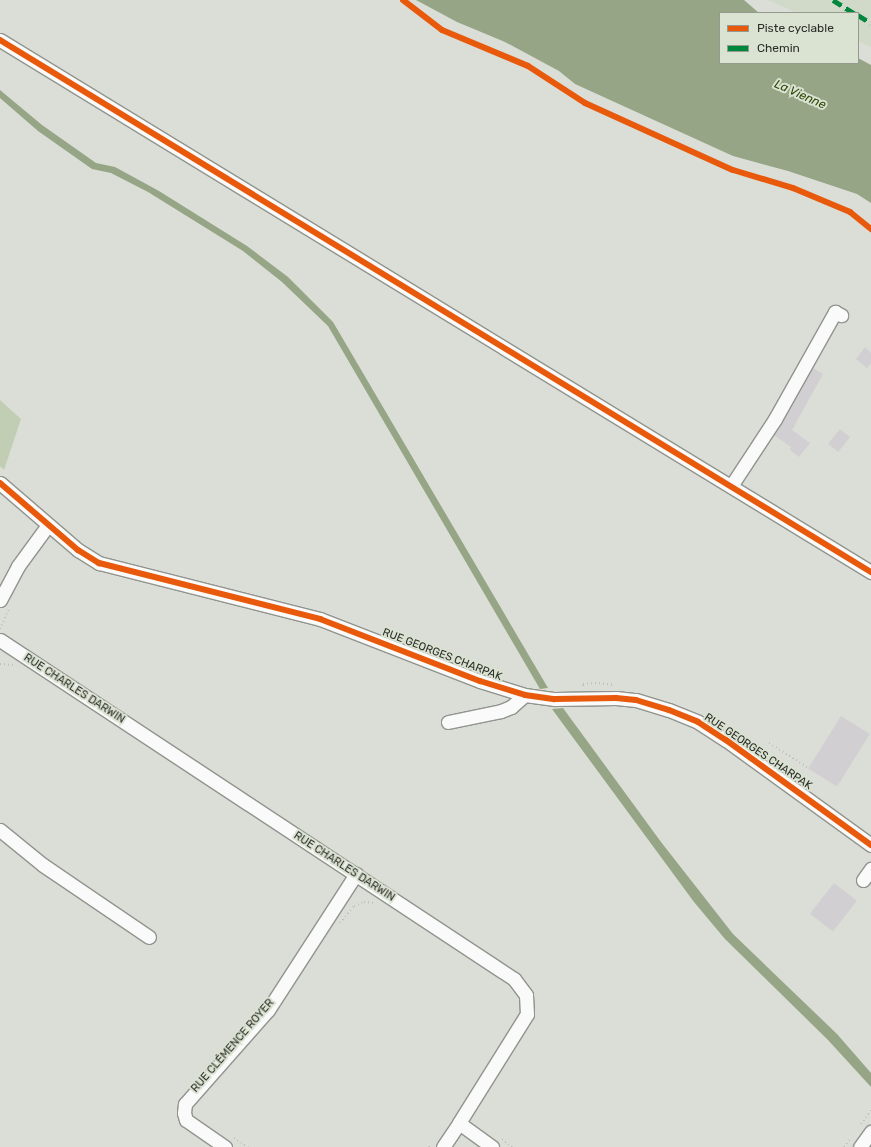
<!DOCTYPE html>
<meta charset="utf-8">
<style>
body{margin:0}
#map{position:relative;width:871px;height:1147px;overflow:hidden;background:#daded6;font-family:Rubik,sans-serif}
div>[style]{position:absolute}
.built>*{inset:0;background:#d1d9c9}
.green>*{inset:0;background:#c2ceb4}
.water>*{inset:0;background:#96a585}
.building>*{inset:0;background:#d2cfd3;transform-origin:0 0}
.path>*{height:2px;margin-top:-1px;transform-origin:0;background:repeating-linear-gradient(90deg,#bcbfbc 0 1px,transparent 0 4px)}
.roads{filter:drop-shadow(1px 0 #91948e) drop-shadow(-1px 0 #91948e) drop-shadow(0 1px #91948e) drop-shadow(0 -1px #91948e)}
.minor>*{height:13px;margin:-6.5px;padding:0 6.5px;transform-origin:6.5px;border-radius:6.5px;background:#f9faf9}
.quiet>*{height:5px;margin-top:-2.5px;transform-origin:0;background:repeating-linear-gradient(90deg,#00873e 0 10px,transparent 0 15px)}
.cycleway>*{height:6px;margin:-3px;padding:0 3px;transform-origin:3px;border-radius:3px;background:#e8590c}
span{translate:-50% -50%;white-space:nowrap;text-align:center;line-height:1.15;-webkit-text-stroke:4px #dae2d2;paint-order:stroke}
.street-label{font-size:11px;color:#2c2f29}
.water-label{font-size:12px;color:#2c4400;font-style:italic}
.legend{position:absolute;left:719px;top:12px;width:140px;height:52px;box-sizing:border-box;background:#dae2d2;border:1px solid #949a8e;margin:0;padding:5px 7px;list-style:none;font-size:12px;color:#2c2f29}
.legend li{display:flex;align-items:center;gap:8px;height:20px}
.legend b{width:20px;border:1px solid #949a8e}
</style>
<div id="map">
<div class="built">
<i style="clip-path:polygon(768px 0,871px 0,871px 47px,858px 41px,858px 13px,797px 13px)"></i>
</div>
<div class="green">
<i style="clip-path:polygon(0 400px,21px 419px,4px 470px,0 466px)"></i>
</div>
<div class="water">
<i style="clip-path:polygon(416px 0,744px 0,759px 13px,720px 13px,720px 63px,858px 63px,858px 58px,871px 65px,871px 203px,857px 194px,788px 171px,733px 156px,575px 84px,559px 71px,505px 42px,457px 22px)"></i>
<i style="clip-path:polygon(0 90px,42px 125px,96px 163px,115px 167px,159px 191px,247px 246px,288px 277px,333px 322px,548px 688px,540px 689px,328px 326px,282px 282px,243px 251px,148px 192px,111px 173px,92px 169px,38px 131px,0 98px)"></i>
<i style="clip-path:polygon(563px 708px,661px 842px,733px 934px,837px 1034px,871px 1073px,871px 1087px,828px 1040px,725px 939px,694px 902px,552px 709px)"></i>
</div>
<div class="building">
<i style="clip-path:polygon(865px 347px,871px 353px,871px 363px,867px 368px,856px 359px)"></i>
<i style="clip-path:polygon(813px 368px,823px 374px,792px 430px,810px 443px,799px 457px,790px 450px,791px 447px,774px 435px)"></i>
<i style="left:840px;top:429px;width:13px;height:19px;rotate:39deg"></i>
<i style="left:841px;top:716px;width:34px;height:62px;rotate:32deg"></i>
<i style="left:834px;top:883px;width:29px;height:39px;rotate:38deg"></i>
</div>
<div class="path">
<i style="left:0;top:629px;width:22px;rotate:-66deg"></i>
<i style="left:0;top:664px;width:15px;rotate:4deg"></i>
<i style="left:583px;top:686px;width:2px;rotate:-90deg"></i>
<i style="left:583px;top:684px;width:16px;rotate:-4deg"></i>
<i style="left:599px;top:683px;width:15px;rotate:8deg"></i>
<i style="left:769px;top:743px;width:45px;rotate:32.3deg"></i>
<i style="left:340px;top:923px;width:22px;rotate:-51deg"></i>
<i style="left:354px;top:906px;width:11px;rotate:-22deg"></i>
<i style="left:364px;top:902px;width:12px;rotate:5deg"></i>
<i style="left:861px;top:1124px;width:17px;rotate:-54deg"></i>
<i style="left:234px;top:1138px;width:17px;rotate:33deg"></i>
<i style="left:502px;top:1139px;width:13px;rotate:39deg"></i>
<i style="left:429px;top:1147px;width:4px;rotate:-63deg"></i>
<i style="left:844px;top:1147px;width:9px;rotate:-54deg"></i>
</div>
<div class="roads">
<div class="minor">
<i style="left:0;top:40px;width:1021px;rotate:31.42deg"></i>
<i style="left:0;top:483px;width:103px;rotate:40.7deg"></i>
<i style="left:78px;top:550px;width:25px;rotate:32deg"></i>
<i style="left:99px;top:563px;width:228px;rotate:14.2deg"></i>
<i style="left:320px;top:619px;width:172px;rotate:21.2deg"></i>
<i style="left:480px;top:681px;width:47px;rotate:17.3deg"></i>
<i style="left:525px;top:695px;width:30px;rotate:8deg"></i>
<i style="left:555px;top:699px;width:61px;rotate:-0.9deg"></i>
<i style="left:616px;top:698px;width:20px;rotate:6deg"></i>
<i style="left:636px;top:700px;width:34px;rotate:17deg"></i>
<i style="left:669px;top:710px;width:31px;rotate:22deg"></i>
<i style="left:698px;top:722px;width:33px;rotate:33deg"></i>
<i style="left:726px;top:740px;width:179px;rotate:35.9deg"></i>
<i style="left:731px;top:486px;width:80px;rotate:-56.7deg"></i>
<i style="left:775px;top:419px;width:123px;rotate:-60.7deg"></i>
<i style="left:835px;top:312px;width:7px;rotate:27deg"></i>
<i style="left:0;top:600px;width:38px;rotate:-62deg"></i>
<i style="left:18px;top:566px;width:51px;rotate:-53.8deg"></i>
<i style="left:0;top:640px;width:616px;rotate:33.41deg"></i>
<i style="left:514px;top:979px;width:20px;rotate:53deg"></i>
<i style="left:526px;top:995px;width:19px;rotate:87deg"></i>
<i style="left:527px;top:1014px;width:128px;rotate:122deg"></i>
<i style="left:459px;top:1123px;width:41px;rotate:36deg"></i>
<i style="left:448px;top:722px;width:54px;rotate:-11.7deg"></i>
<i style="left:501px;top:711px;width:11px;rotate:-22deg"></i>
<i style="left:511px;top:707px;width:18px;rotate:-41deg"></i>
<i style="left:0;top:830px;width:55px;rotate:39.1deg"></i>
<i style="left:43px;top:865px;width:128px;rotate:34.2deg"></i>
<i style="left:863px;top:880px;width:14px;rotate:-54deg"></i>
<i style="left:225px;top:1147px;width:47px;rotate:-145.3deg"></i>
<i style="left:186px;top:1120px;width:7px;rotate:-106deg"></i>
<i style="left:184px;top:1113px;width:9px;rotate:-84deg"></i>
<i style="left:185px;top:1104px;width:125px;rotate:-48.6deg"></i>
<i style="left:268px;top:1010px;width:162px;rotate:-57.1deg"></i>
<i style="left:443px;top:1147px;width:29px;rotate:-56deg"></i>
<i style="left:860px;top:1147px;width:19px;rotate:-54deg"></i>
</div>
</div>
<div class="quiet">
<i style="left:833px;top:0;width:25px;rotate:32deg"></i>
<i style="left:858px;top:15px;width:15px;rotate:32deg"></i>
</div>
<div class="cycleway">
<i style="left:403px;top:0;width:49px;rotate:37.6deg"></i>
<i style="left:442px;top:30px;width:93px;rotate:22.7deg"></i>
<i style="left:528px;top:66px;width:68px;rotate:33deg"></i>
<i style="left:585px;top:103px;width:162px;rotate:24.4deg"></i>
<i style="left:733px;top:170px;width:63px;rotate:16.7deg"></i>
<i style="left:793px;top:188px;width:62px;rotate:22.8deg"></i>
<i style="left:850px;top:212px;width:27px;rotate:39deg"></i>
<i style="left:0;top:40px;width:1021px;rotate:31.42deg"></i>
<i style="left:0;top:483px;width:103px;rotate:40.7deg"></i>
<i style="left:78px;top:550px;width:25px;rotate:32deg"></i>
<i style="left:99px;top:563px;width:228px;rotate:14.2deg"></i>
<i style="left:320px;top:619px;width:172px;rotate:21.2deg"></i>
<i style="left:480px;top:681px;width:47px;rotate:17.3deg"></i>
<i style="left:525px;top:695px;width:30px;rotate:8deg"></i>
<i style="left:555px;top:699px;width:61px;rotate:-0.9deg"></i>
<i style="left:616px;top:698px;width:20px;rotate:6deg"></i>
<i style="left:636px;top:700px;width:34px;rotate:17deg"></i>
<i style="left:669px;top:710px;width:31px;rotate:22deg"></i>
<i style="left:698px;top:722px;width:33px;rotate:33deg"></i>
<i style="left:726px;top:740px;width:179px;rotate:35.9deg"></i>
</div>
<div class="street-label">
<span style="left:442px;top:655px;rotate:21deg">RUE GEORGES CHARPAK</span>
<span style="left:74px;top:689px;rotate:33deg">RUE CHARLES DARWIN</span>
<span style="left:758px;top:752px;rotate:34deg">RUE GEORGES CHARPAK</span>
<span style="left:344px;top:867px;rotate:33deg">RUE CHARLES DARWIN</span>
<span style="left:233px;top:1046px;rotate:-49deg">RUE CLÉMENCE ROYER</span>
</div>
<div class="water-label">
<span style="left:800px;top:95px;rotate:24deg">La Vienne</span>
</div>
<ul class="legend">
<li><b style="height:5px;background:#e8590c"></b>Piste cyclable</li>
<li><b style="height:5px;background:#00873e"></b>Chemin</li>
</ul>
</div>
